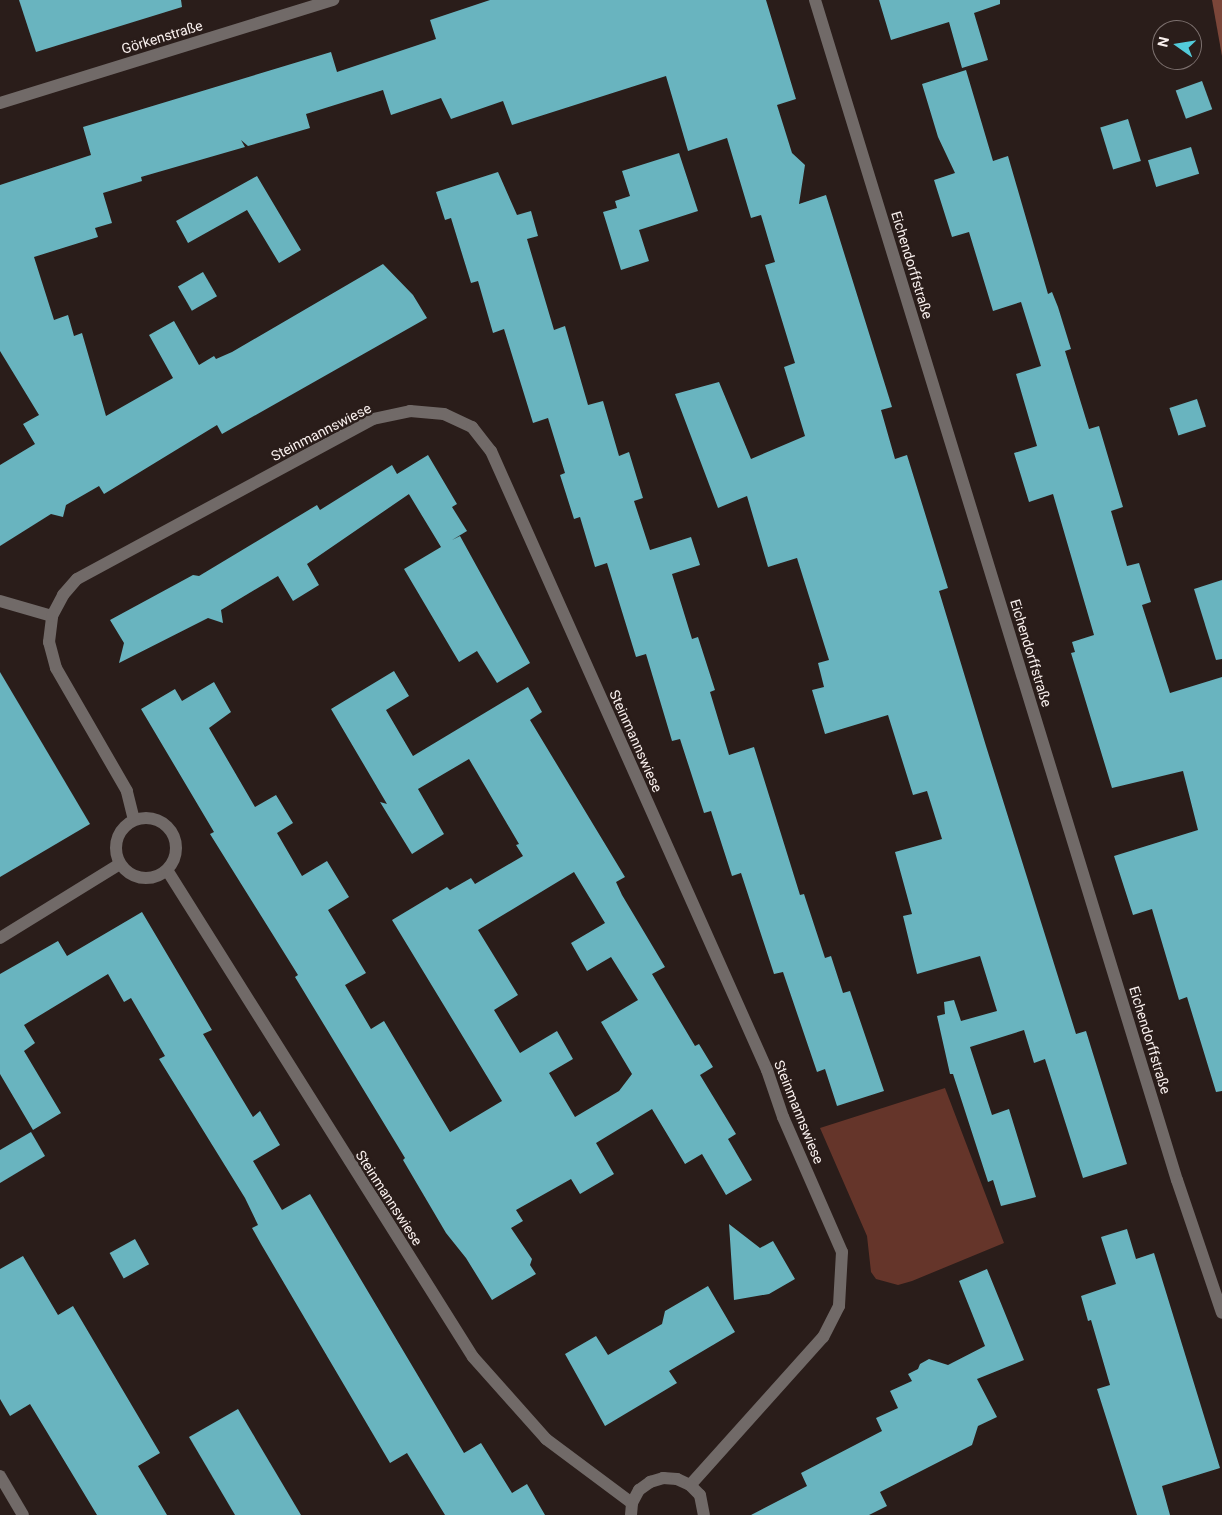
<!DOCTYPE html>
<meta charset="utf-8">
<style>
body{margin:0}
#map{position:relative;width:1222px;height:1515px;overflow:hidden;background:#2a1d1a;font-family:Roboto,sans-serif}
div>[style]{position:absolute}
.green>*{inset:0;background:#65352a}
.forest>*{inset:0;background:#7b4639}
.building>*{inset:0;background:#69b4bf;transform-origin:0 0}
.minor>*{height:12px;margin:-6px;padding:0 6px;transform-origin:6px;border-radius:6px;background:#716a68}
.minor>.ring{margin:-6px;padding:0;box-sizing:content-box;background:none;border:12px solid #716a68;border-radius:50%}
.tertiary>*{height:12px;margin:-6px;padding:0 6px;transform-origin:6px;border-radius:6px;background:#716a68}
span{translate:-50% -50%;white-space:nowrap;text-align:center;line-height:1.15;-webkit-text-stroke:5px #2a1d1a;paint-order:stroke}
.street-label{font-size:14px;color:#f9f0ee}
.north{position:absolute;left:1152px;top:20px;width:50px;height:50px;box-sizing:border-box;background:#2a1d1a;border:1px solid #7d716f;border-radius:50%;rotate:283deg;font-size:14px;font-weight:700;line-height:20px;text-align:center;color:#f9f0ee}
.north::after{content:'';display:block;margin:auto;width:18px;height:22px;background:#53cbda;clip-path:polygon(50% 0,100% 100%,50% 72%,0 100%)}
</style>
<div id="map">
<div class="green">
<i style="clip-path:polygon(945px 1088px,1004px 1243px,912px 1281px,898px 1285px,876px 1279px,871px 1272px,867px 1236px,820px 1128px)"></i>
</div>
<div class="forest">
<i style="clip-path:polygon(1212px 0,1222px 0,1222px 56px)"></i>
</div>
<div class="building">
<i style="clip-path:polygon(19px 0,181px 0,182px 7px,36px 52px)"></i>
<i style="clip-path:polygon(490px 0,766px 0,796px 99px,777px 105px,792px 153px,805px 165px,799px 204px,826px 195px,892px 407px,881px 410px,895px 459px,907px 455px,948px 588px,939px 591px,986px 746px,1076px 1034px,1086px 1031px,1127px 1164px,1083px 1178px,1045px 1059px,1034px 1063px,1024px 1030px,970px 1047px,992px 1115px,1009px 1109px,1036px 1197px,1001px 1206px,993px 1180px,988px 1182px,953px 1074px,950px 1074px,937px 1016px,945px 1014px,944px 1002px,954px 1000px,961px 1021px,997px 1011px,980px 956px,917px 974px,903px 916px,912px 914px,895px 852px,942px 839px,927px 791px,913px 795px,888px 715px,825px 734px,812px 690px,824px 687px,818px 663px,829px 660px,797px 558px,768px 567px,747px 496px,718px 508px,675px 394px,719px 382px,751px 459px,805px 436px,784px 367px,795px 363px,765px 265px,775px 262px,761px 215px,751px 218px,727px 138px,688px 151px,666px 76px,512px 125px,503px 101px,451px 119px,441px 98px,391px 115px,383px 90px,306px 114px,310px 128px,248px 146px,241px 140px,245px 147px,141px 177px,142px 181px,103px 193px,112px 223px,95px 228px,98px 237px,34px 257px,54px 320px,68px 315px,74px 336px,82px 333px,106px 416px,173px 378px,149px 335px,174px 321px,199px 365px,214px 356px,216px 359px,232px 352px,383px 264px,413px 295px,427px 318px,222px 434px,217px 425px,104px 494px,99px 486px,66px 505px,63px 517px,51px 514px,0 546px,0 465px,35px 444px,23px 424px,39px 415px,0 351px,0 185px,91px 155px,83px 127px,331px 52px,337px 72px,436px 39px,430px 20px)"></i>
<i style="clip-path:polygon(879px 0,1000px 0,1000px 4px,974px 13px,988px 60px,962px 68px,949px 22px,891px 40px)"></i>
<i style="clip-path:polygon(966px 70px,993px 161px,1008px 156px,1048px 294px,1052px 292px,1058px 307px,1071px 349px,1065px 351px,1089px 429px,1099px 426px,1123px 507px,1111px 511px,1127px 566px,1139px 563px,1151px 602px,1142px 605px,1170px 693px,1222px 677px,1222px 1091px,1216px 1092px,1187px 997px,1179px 1000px,1152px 909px,1133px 915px,1114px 856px,1198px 830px,1183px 771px,1112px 788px,1071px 653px,1075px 652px,1072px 642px,1094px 635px,1053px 494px,1029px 502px,1014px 453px,1037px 446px,1016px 374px,1041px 366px,1021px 302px,993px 311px,969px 232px,952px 237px,934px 180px,955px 173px,938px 137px,922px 84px)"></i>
<i style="left:1202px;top:81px;width:30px;height:28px;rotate:70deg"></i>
<i style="left:1128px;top:119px;width:44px;height:29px;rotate:73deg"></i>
<i style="left:1191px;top:147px;width:28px;height:45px;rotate:73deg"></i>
<i style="clip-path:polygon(679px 153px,698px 211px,639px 230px,649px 261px,621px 270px,603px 212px,617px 208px,615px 201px,630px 196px,622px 171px)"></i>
<i style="clip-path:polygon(498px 172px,517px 215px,531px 211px,538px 236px,527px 239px,554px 330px,565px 326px,588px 405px,603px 401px,619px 456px,629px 452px,643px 498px,634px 501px,650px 550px,691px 537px,700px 565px,672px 574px,692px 639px,698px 637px,715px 690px,710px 692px,729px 755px,754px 747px,800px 895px,804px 894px,825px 958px,831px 956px,843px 993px,850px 991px,884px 1091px,837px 1106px,825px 1069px,817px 1072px,783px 972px,774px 974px,741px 873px,732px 876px,711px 811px,704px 813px,680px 739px,672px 741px,646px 654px,636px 657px,607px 563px,595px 567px,580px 517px,574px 519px,560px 475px,565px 473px,548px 418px,533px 423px,504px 329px,493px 333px,478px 281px,471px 283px,451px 218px,445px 220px,436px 192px)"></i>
<i style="clip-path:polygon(257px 176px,301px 250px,279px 263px,247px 210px,188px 243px,176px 221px)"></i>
<i style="left:203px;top:272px;width:28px;height:29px;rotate:60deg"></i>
<i style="left:1197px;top:399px;width:29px;height:29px;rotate:72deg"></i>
<i style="clip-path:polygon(428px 455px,457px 504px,452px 507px,467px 531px,452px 540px,460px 536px,530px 663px,497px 683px,477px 651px,459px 662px,404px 569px,441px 547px,404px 486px,409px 494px,307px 564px,319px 585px,293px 601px,278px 576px,221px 610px,223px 623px,208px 618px,119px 663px,124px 643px,110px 620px,193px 575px,199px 576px,317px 505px,320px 510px,392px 465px,397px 474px)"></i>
<i style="clip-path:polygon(1222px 580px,1222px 659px,1216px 660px,1194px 589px)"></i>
<i style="clip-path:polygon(evenodd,394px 671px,409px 696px,386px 710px,413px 756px,528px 687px,542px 712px,530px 720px,625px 877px,616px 882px,622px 895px,665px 967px,652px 974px,695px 1046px,699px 1044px,713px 1067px,700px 1075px,736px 1134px,728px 1139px,752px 1180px,726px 1195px,702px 1154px,685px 1164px,652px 1109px,596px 1143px,614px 1174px,580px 1194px,571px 1179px,516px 1210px,523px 1221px,511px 1228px,532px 1259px,530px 1265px,536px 1274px,492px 1300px,466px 1258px,446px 1233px,403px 1160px,405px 1158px,295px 977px,298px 975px,210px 834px,214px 832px,141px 709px,175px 689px,182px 701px,214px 682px,231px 712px,209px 728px,255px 807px,276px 795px,293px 823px,277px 833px,302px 876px,327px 861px,349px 897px,328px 910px,366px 973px,345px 985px,371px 1029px,384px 1021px,450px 1132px,502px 1101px,392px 920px,447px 887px,450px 890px,471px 878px,475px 884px,523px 856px,516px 845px,519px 844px,469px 759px,418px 789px,444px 834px,412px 854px,380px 802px,387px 804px,331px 709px,394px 671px,574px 872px,605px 923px,571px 943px,587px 971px,611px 957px,638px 1000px,601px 1022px,632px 1074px,619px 1091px,575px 1117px,549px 1073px,573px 1059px,557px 1031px,520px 1053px,494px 1010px,518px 995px,478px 930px,574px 872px)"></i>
<i style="clip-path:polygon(0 672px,90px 824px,0 877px)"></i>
<i style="clip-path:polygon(142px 912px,212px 1030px,203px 1034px,253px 1117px,260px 1111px,280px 1145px,253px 1161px,282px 1210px,310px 1194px,464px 1453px,481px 1443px,512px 1493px,527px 1484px,545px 1515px,445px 1515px,407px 1453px,390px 1463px,261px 1244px,252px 1228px,258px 1225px,245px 1198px,159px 1059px,165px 1056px,131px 998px,124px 1002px,108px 974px,24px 1025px,35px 1043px,24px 1051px,61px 1113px,33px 1130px,0 1074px,0 974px,58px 941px,67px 956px)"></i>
<i style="clip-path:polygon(31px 1132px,45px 1156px,0 1183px,0 1150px)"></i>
<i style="clip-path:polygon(729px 1224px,760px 1248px,773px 1241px,795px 1279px,769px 1294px,734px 1300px)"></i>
<i style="clip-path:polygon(1127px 1229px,1136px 1259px,1154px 1253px,1220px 1468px,1162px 1486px,1170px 1515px,1137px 1515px,1097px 1389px,1110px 1385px,1091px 1320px,1088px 1321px,1081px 1296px,1116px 1284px,1101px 1237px)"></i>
<i style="left:135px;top:1239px;width:29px;height:29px;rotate:61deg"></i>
<i style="clip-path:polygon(23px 1256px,58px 1315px,73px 1306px,160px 1453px,138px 1466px,167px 1515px,97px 1515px,30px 1404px,10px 1416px,0 1399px,0 1269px)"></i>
<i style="clip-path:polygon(987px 1269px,1024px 1360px,977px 1379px,997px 1417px,978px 1426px,972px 1445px,880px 1492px,887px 1506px,869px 1515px,751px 1515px,807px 1486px,801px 1473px,882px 1431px,876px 1418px,898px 1408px,890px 1391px,912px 1381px,908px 1374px,918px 1369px,920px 1364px,929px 1359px,948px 1365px,985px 1346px,959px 1281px)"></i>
<i style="clip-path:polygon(708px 1286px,735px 1332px,669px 1371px,677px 1383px,605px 1426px,565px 1354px,596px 1336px,608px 1355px,662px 1324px,665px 1311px)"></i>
<i style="clip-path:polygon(238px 1409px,301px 1515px,235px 1515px,189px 1437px)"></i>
</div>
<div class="minor">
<i style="left:815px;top:0;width:1234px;rotate:72.95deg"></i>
<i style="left:1177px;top:1180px;width:140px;rotate:71.3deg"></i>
<i style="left:0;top:103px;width:349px;rotate:-17.2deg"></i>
<i style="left:0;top:601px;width:54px;rotate:16.1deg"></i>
<i class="ring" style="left:116px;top:818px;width:48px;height:48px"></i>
<i style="left:134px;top:820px;width:30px;rotate:-104deg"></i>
<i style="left:127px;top:791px;width:142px;rotate:-120deg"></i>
<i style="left:56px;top:668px;width:27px;rotate:-105deg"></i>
<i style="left:49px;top:642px;width:26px;rotate:-83deg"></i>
<i style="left:52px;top:616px;width:24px;rotate:-62deg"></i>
<i style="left:63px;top:595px;width:21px;rotate:-49deg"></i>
<i style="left:77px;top:579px;width:336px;rotate:-28.4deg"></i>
<i style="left:373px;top:419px;width:38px;rotate:-12deg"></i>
<i style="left:410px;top:411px;width:34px;rotate:5deg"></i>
<i style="left:444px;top:414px;width:31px;rotate:25deg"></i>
<i style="left:472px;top:427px;width:31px;rotate:52deg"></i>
<i style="left:491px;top:451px;width:678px;rotate:65.97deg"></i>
<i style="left:767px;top:1070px;width:50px;rotate:71.2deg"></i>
<i style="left:783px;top:1117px;width:147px;rotate:66.4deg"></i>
<i style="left:842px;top:1252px;width:54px;rotate:93.2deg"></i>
<i style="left:839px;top:1306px;width:35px;rotate:117deg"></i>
<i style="left:823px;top:1337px;width:199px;rotate:131.9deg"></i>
<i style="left:167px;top:870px;width:575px;rotate:57.86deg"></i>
<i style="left:473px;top:1357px;width:110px;rotate:48.3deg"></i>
<i style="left:546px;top:1439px;width:107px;rotate:36.7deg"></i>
<i style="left:0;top:938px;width:141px;rotate:-31.7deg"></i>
<i style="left:631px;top:1515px;width:12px;rotate:-85deg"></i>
<i style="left:632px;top:1503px;width:15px;rotate:-62deg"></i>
<i style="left:639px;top:1490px;width:14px;rotate:-36deg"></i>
<i style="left:650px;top:1482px;width:14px;rotate:-17deg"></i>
<i style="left:663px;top:1478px;width:14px;rotate:4deg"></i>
<i style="left:677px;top:1479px;width:14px;rotate:25deg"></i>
<i style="left:690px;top:1485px;width:14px;rotate:45deg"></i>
<i style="left:700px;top:1495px;width:20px;rotate:79deg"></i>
</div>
<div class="tertiary">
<i style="left:0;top:1476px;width:45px;rotate:59.5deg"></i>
</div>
<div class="street-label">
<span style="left:162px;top:37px;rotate:-17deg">Görkenstraße</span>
<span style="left:912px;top:265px;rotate:73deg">Eichendorffstraße</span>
<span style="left:321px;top:432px;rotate:-27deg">Steinmannswiese</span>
<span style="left:1031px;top:653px;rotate:73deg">Eichendorffstraße</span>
<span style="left:636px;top:741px;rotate:66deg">Steinmannswiese</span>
<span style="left:1150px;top:1040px;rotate:73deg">Eichendorffstraße</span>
<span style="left:799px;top:1112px;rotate:68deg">Steinmannswiese</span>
<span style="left:389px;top:1198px;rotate:57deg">Steinmannswiese</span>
</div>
<div class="north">N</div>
</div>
